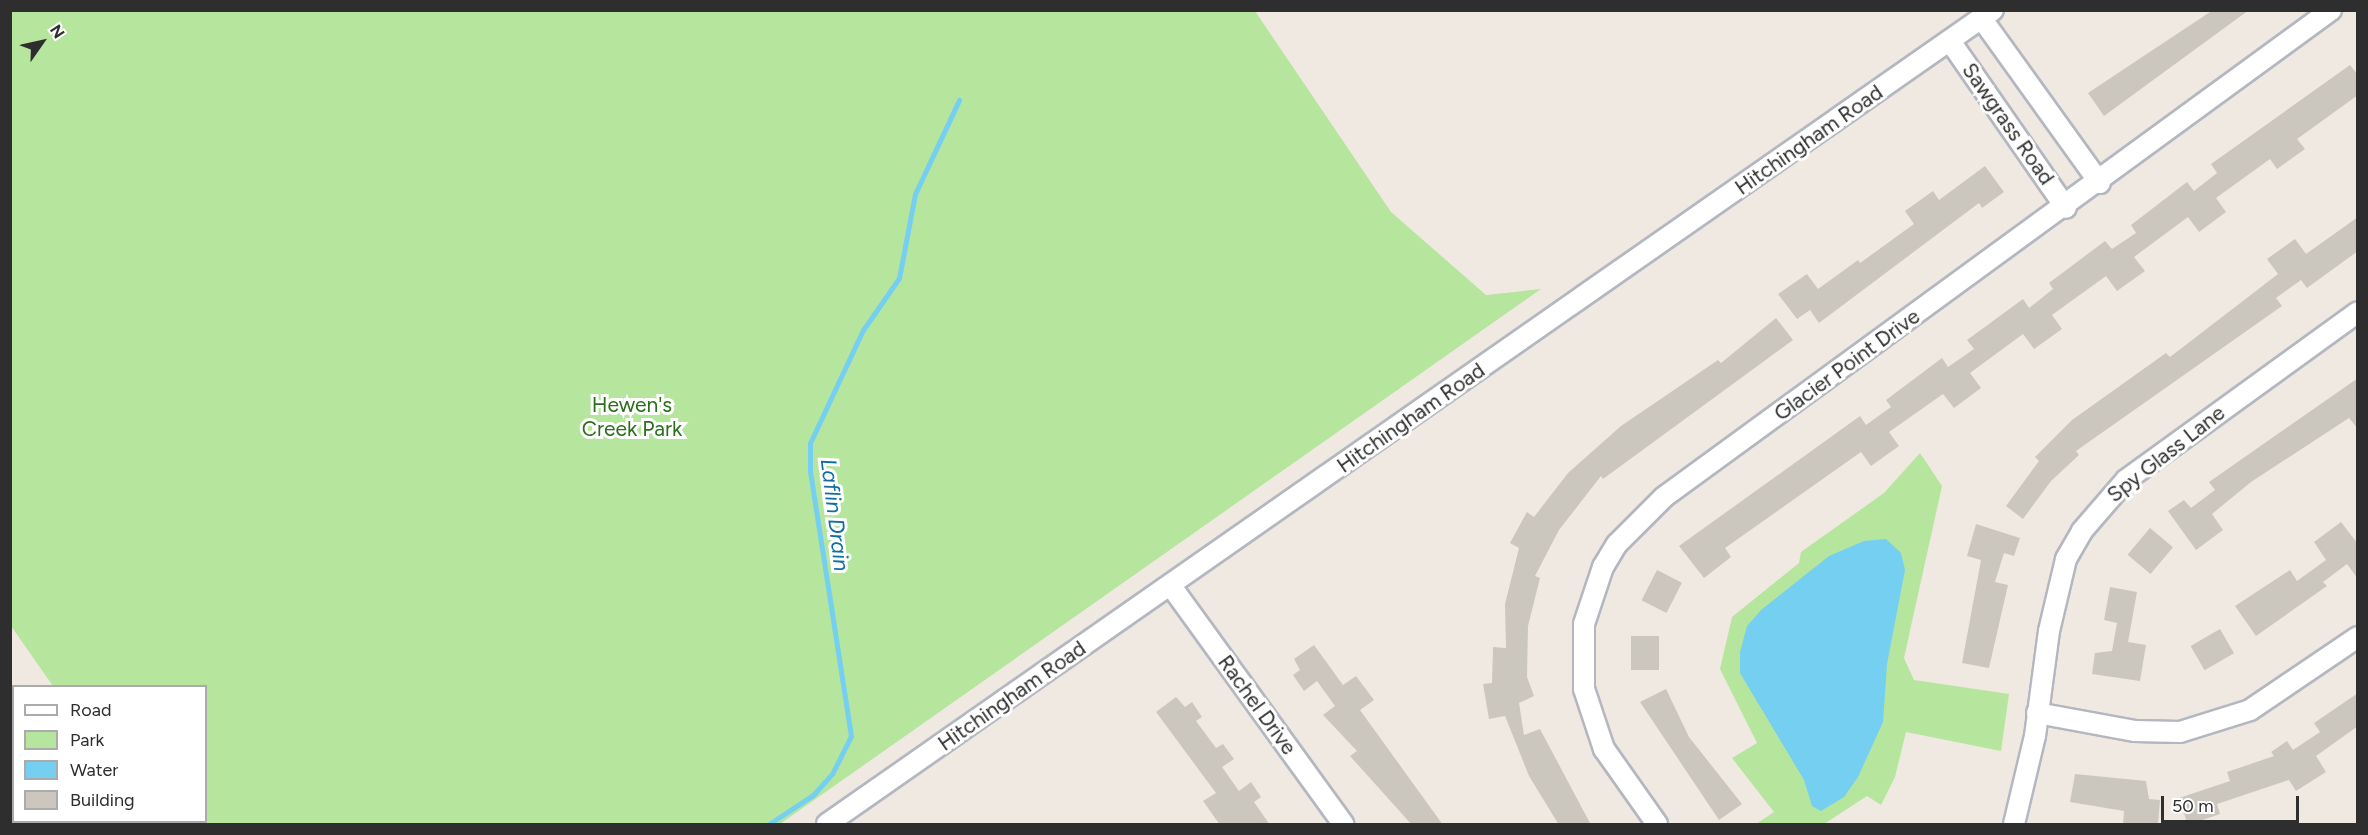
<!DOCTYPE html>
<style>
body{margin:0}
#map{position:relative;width:2368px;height:835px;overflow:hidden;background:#efe9e1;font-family:Figtree,sans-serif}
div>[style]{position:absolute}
.green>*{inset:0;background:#b6e59e}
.water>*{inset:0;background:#75cff0}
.stream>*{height:5px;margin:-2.5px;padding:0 2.5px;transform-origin:2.5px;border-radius:2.5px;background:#75cff0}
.building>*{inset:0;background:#cbc7bf;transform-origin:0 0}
.roads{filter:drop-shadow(2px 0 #b4b7c1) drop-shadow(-2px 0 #b4b7c1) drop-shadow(0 2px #b4b7c1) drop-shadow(0 -2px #b4b7c1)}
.minor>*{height:20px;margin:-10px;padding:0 10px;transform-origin:10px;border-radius:10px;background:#fff}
span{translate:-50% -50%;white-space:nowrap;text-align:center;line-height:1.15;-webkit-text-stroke:6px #fff;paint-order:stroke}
.street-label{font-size:21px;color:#2e2e2e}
.park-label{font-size:21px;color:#2c6e1b}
.water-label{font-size:22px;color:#0d6fa3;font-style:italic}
.frame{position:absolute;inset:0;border:12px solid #2e2e2e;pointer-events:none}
.legend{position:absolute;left:12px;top:685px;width:195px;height:138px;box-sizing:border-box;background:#fff;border:2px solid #ababab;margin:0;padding:8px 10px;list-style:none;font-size:18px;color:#2e2e2e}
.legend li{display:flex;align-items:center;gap:12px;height:30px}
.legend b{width:30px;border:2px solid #ababab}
.north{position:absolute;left:12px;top:12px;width:60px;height:60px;-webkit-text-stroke:4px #fff;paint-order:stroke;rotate:56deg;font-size:16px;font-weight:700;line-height:24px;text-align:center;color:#2e2e2e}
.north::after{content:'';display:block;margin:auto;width:21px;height:27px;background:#2e2e2e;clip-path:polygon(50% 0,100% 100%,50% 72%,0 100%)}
.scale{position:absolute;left:2161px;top:796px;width:138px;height:27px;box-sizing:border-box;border:3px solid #2e2e2e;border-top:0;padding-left:8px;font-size:18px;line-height:21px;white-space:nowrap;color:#2e2e2e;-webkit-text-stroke:4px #fff;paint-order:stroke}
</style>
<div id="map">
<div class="green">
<i style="clip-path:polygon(10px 11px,1255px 11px,1391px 212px,1486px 295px,1541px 289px,780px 824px,150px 824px,206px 822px,206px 686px,53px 686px,11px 626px)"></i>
<i style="clip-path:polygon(1920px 453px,1942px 486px,1904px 658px,1914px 680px,2009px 694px,2001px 751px,1906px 732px,1895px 777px,1881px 805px,1867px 796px,1824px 824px,1756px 824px,1774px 812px,1732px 758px,1757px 743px,1720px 669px,1732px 617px,1799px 563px,1801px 552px,1884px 493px)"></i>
</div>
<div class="water">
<i style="clip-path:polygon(1886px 539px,1901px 553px,1905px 570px,1887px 664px,1883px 722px,1858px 777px,1844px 797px,1821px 811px,1812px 806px,1804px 780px,1740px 673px,1740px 652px,1747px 626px,1761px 610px,1829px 556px,1864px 541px)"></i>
</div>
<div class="stream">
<i style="left:769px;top:824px;width:53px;rotate:-33.4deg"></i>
<i style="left:813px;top:795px;width:28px;rotate:-48deg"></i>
<i style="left:832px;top:774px;width:42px;rotate:-63.4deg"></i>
<i style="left:851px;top:736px;width:269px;rotate:-98.8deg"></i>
<i style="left:810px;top:470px;width:27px;rotate:-90deg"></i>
<i style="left:810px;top:443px;width:125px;rotate:-64.9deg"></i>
<i style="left:863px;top:330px;width:63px;rotate:-55.3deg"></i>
<i style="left:899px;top:278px;width:86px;rotate:-79.2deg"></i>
<i style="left:915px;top:194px;width:104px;rotate:-64.9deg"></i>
</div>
<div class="building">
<i style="clip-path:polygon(2213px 10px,2249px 10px,2104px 116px,2088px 93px)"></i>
<i style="clip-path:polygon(2350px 65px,2358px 75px,2358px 95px,2297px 139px,2305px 149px,2277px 169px,2270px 159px,2216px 198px,2226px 212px,2199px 232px,2188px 217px,2134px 257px,2145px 271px,2117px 291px,2106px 276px,2052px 315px,2062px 329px,2034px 349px,2023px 334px,1970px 373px,1981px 388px,1954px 408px,1943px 394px,1889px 432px,1899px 446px,1871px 466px,1861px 452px,1725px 548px,1731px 557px,1704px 578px,1679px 546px,1860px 416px,1866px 425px,1891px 407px,1886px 400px,1942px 358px,1948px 367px,1974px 349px,1967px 340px,2023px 299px,2029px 308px,2053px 289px,2049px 283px,2105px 241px,2112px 249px,2136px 233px,2131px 225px,2187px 182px,2194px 191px,2217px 173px,2211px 164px)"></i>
<i style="clip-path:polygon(1985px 166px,2004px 192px,1982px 208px,1979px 203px,1819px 323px,1810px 310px,1797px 319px,1778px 294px,1807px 274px,1818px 289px,1858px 260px,1860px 263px,1914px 224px,1905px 211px,1933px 191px,1939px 200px)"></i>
<i style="clip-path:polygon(2358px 217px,2358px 251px,2307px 288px,2301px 280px,2276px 298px,2282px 306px,2076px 451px,2079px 455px,2051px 481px,2023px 519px,2006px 506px,2039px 461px,2035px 457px,2072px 420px,2166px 353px,2170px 357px,2278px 274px,2267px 259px,2295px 239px,2306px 254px)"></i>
<i style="clip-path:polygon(1776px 318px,1793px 340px,1603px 479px,1601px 476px,1559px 530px,1535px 576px,1540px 578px,1528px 626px,1527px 677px,1534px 696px,1519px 703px,1524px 735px,1540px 729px,1591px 825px,1559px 825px,1529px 776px,1505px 716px,1489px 719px,1483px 684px,1492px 683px,1493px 647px,1506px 648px,1505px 604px,1519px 548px,1510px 543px,1527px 512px,1534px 517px,1568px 473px,1621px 426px,1718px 360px,1721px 363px)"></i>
<i style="clip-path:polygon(2358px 378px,2358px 429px,2349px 418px,2251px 482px,2212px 514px,2223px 530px,2196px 550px,2168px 511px,2184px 500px,2191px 508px,2215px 490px,2209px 482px)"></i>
<i style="clip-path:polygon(2341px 522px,2358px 544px,2358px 579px,2347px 564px,2323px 582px,2327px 586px,2256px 636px,2235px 606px,2290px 570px,2297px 581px,2326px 560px,2314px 542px)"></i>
<i style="clip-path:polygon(1976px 524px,2020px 538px,2014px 556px,2004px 553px,1995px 582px,2008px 585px,1989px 668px,1962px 663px,1981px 560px,1967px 556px)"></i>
<i style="left:2150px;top:528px;width:30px;height:35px;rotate:40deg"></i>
<i style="left:1657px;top:570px;width:28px;height:34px;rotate:27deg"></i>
<i style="clip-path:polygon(2110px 587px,2137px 592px,2128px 642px,2146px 645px,2140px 681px,2092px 674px,2095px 653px,2112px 651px,2117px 623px,2104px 620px)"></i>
<i style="left:2220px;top:629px;width:28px;height:34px;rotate:60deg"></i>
<i style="left:1631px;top:636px;width:28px;height:34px"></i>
<i style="clip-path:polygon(1314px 645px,1343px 685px,1356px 676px,1374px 700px,1360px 710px,1443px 825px,1412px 825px,1350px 756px,1357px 751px,1323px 715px,1335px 706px,1317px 681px,1304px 691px,1293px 675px,1300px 670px,1294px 659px)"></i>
<i style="clip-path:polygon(1666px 689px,1689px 737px,1742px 804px,1719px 820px,1640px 702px)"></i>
<i style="clip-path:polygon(2358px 693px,2358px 726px,2316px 756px,2326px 772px,2296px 791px,2289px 780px,2217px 804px,2220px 814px,2188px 825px,2179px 798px,2230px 781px,2227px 772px,2274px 756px,2271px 752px,2287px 741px,2293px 750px,2320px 732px,2314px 723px)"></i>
<i style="clip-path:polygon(1176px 697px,1185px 707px,1192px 702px,1202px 717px,1196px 721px,1216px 748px,1223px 744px,1234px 759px,1222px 767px,1239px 791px,1251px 782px,1261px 797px,1254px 802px,1270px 825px,1220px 825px,1203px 801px,1216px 793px,1156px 712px)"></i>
<i style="clip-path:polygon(2075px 774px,2146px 781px,2149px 799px,2160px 800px,2158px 825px,2123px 825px,2124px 811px,2070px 802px)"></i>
</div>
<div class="roads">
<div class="minor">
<i style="left:1982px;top:19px;width:202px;rotate:54.3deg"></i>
<i style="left:1950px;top:41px;width:203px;rotate:55.2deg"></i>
<i style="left:1171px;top:586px;width:294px;rotate:54.1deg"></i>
<i style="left:2037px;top:713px;width:100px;rotate:10.4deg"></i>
<i style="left:2135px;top:731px;width:45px;rotate:1.3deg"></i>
<i style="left:2180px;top:732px;width:73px;rotate:-17.4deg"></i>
<i style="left:2250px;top:710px;width:130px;rotate:-34.1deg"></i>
<i style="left:827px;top:824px;width:1422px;rotate:-34.92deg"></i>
<i style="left:1657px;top:824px;width:92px;rotate:-125.2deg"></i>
<i style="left:1604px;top:749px;width:63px;rotate:-108.4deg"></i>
<i style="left:1584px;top:689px;width:65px;rotate:-90deg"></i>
<i style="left:1584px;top:624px;width:60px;rotate:-71.6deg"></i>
<i style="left:1603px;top:567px;width:27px;rotate:-59deg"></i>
<i style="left:1617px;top:544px;width:66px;rotate:-45deg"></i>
<i style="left:1664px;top:497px;width:826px;rotate:-36.13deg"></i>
<i style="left:2014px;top:824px;width:90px;rotate:-76.6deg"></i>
<i style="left:2035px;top:736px;width:106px;rotate:-82.4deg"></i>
<i style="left:2049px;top:631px;width:74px;rotate:-76.7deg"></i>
<i style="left:2066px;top:559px;width:32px;rotate:-60deg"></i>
<i style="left:2082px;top:531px;width:67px;rotate:-49.2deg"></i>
<i style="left:2126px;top:480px;width:286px;rotate:-35.9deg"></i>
</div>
</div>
<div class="street-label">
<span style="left:2008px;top:124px;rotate:55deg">Sawgrass Road</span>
<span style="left:1809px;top:140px;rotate:-35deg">Hitchingham Road</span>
<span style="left:1847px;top:365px;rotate:-36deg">Glacier Point Drive</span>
<span style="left:1411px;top:418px;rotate:-35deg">Hitchingham Road</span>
<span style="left:2166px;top:454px;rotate:-38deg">Spy Glass Lane</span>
<span style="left:1012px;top:696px;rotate:-35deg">Hitchingham Road</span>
<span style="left:1257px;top:705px;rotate:54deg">Rachel Drive</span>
</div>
<div class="park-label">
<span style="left:632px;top:417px">Hewen's<br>Creek Park</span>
</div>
<div class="water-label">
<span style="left:835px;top:515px;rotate:83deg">Laflin Drain</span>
</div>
<div class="frame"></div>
<ul class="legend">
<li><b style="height:8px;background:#fff"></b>Road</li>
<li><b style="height:16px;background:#b6e59e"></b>Park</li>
<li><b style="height:16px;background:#75cff0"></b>Water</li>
<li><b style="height:16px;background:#cbc7bf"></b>Building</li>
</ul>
<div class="north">N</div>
<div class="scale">50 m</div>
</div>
